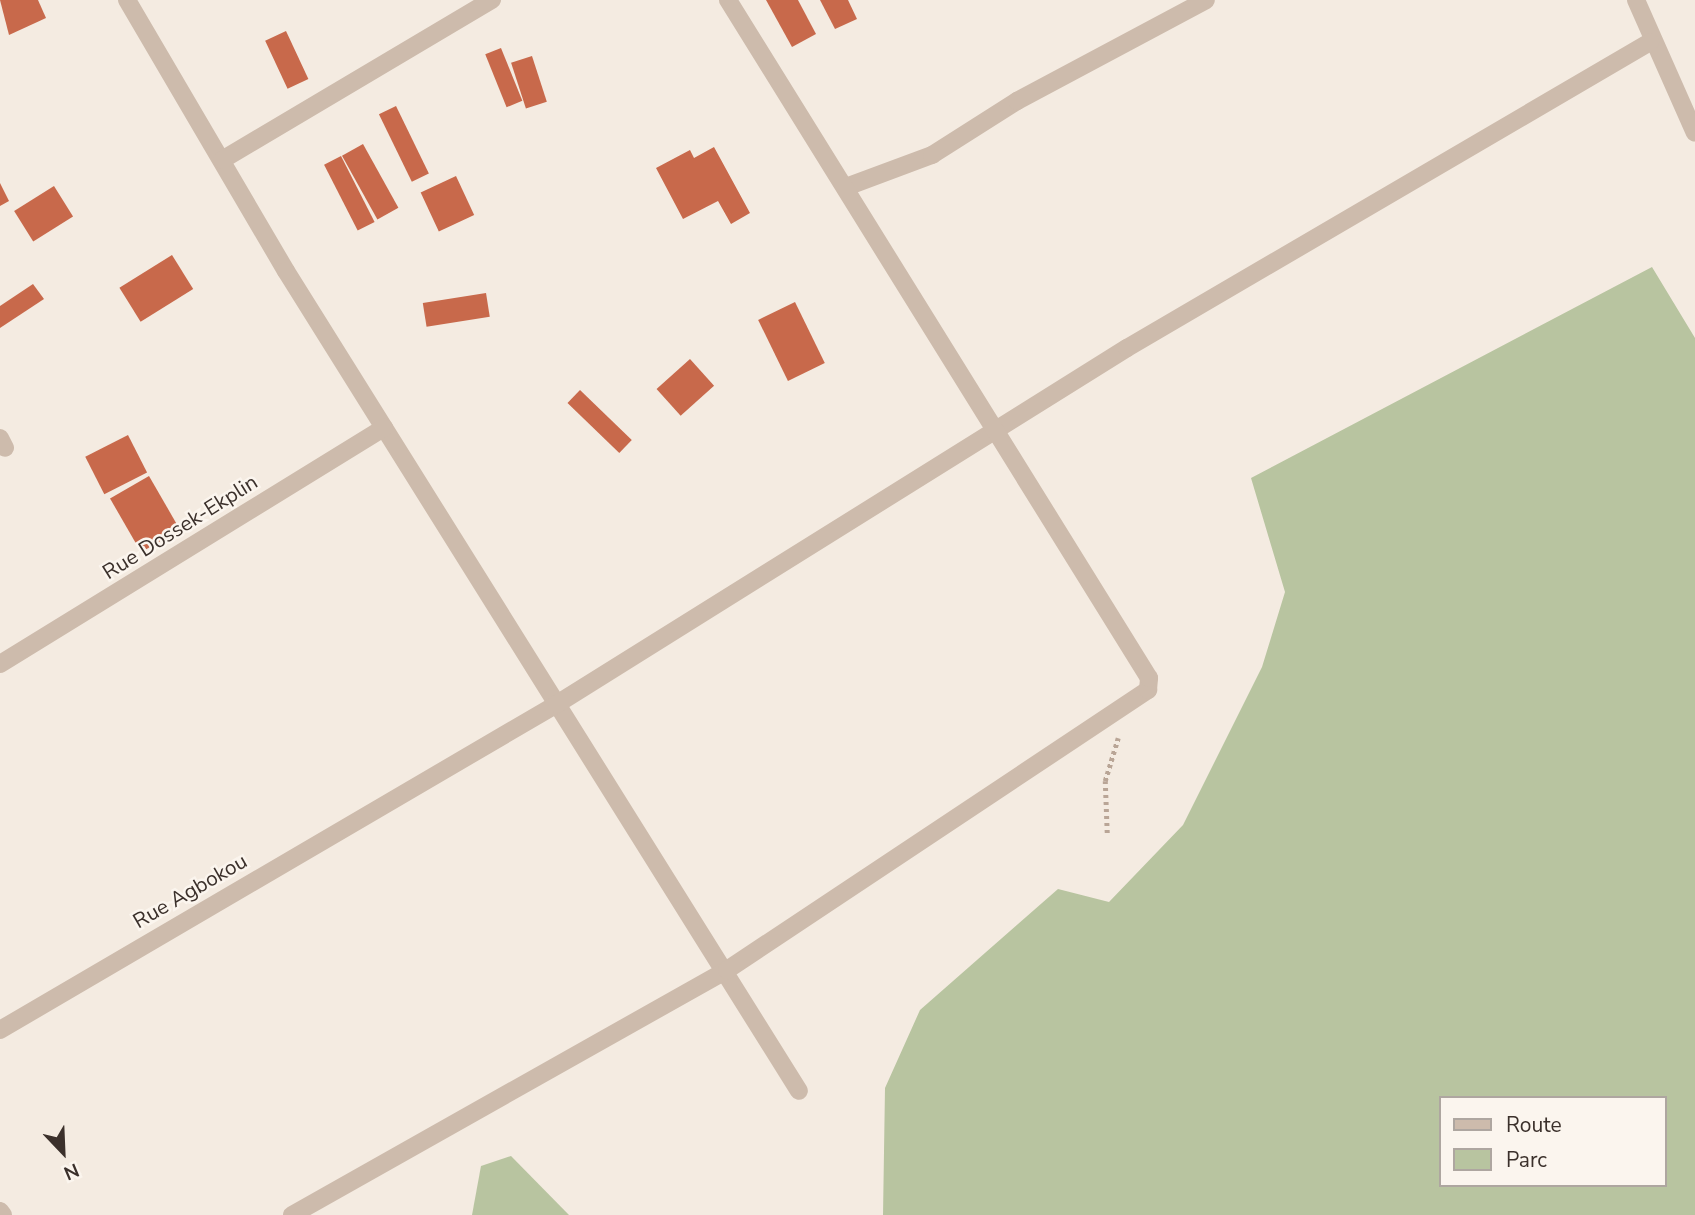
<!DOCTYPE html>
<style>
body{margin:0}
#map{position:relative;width:1695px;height:1215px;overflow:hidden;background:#f4ebe1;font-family:"Nunito Sans",sans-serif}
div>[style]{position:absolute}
.green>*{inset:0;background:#b8c4a0}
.building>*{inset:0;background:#c8694b;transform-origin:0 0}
.path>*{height:4.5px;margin-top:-2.25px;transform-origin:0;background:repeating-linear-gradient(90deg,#b9a596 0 3.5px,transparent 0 7px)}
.minor>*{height:18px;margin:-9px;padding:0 9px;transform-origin:9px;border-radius:9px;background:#cdbbac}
span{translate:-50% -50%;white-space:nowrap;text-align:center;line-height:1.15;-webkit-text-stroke:5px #fbf5ee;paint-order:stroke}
.street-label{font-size:21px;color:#3b302b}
.legend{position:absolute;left:1439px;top:1096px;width:228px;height:91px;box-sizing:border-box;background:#fbf5ee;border:2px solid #aea6a0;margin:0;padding:9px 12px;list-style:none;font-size:21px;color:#3b302b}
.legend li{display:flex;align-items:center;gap:14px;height:35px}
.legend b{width:35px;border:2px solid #aea6a0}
.north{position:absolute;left:28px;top:1117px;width:70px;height:70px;-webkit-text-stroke:5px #fbf5ee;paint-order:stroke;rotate:157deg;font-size:19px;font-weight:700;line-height:28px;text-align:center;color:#3b302b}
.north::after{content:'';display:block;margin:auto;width:24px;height:32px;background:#3b302b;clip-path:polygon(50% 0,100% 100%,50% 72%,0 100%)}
</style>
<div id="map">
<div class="green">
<i style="clip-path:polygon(evenodd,1652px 267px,1695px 338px,1695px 1215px,883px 1215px,885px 1088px,920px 1010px,1058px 889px,1109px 902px,1183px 825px,1262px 667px,1285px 592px,1251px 478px,1652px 267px,1441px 1098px,1665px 1098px,1665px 1185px,1441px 1185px,1441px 1098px)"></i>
<i style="clip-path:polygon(511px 1156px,569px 1215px,472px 1215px,481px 1166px)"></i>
</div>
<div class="building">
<i style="clip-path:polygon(0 0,38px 0,46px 18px,9px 35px)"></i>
<i style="clip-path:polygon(766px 0,798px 0,816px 34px,792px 47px)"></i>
<i style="clip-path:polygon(820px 0,848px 0,857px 19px,835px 29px)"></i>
<i style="left:286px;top:31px;width:53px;height:23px;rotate:65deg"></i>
<i style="left:501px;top:48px;width:57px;height:17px;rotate:68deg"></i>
<i style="left:532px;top:56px;width:48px;height:22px;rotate:72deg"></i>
<i style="left:396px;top:106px;width:75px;height:19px;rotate:64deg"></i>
<i style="left:363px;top:144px;width:73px;height:24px;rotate:61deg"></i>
<i style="clip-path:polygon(714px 147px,750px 213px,731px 224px,718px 201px,683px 219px,656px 168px,690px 150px,694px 158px)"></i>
<i style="left:341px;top:156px;width:74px;height:19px;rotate:63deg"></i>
<i style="left:456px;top:176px;width:43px;height:39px;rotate:65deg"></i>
<i style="clip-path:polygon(0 183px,9px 201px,0 206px)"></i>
<i style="left:54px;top:186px;width:36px;height:47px;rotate:58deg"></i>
<i style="left:172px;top:255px;width:40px;height:62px;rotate:58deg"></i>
<i style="clip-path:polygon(33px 284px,44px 299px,0 328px,0 306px)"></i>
<i style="left:486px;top:293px;width:24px;height:64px;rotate:81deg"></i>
<i style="left:795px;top:302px;width:68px;height:41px;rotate:64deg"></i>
<i style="left:690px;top:359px;width:36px;height:45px;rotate:48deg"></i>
<i style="left:580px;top:390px;width:72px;height:18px;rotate:44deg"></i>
<i style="left:128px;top:435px;width:42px;height:48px;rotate:63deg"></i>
<i style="left:149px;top:476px;width:62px;height:45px;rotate:60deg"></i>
</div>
<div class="path">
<i style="left:1107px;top:833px;width:52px;rotate:-92.2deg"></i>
<i style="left:1105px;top:781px;width:45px;rotate:-73.2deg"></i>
</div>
<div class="minor">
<i style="left:127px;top:0;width:314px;rotate:59.6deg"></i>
<i style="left:286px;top:271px;width:967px;rotate:57.97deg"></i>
<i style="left:1636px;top:0;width:145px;rotate:66.1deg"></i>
<i style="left:222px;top:160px;width:314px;rotate:-30.7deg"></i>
<i style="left:846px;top:187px;width:92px;rotate:-20.4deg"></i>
<i style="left:932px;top:155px;width:101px;rotate:-32.4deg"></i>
<i style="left:1017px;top:101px;width:214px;rotate:-28.1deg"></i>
<i style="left:0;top:438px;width:11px;rotate:63deg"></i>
<i style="left:0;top:664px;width:451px;rotate:-31.6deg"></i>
<i style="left:0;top:1030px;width:645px;rotate:-30.34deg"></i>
<i style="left:557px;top:704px;width:672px;rotate:-31.99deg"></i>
<i style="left:1127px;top:348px;width:606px;rotate:-30.33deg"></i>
<i style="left:0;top:1211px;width:5px;rotate:53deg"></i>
<i style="left:292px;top:1215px;width:499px;rotate:-29.4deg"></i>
<i style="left:727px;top:970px;width:506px;rotate:-33.63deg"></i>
<i style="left:1148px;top:690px;width:12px;rotate:-85deg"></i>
<i style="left:1149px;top:678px;width:798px;rotate:-121.84deg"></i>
</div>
<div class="street-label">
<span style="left:180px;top:527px;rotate:-32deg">Rue Dossek-Ekplin</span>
<span style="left:190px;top:891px;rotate:-30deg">Rue Agbokou</span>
</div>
<ul class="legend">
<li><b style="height:9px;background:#cdbbac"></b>Route</li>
<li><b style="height:19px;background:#b8c4a0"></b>Parc</li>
</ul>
<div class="north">N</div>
</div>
